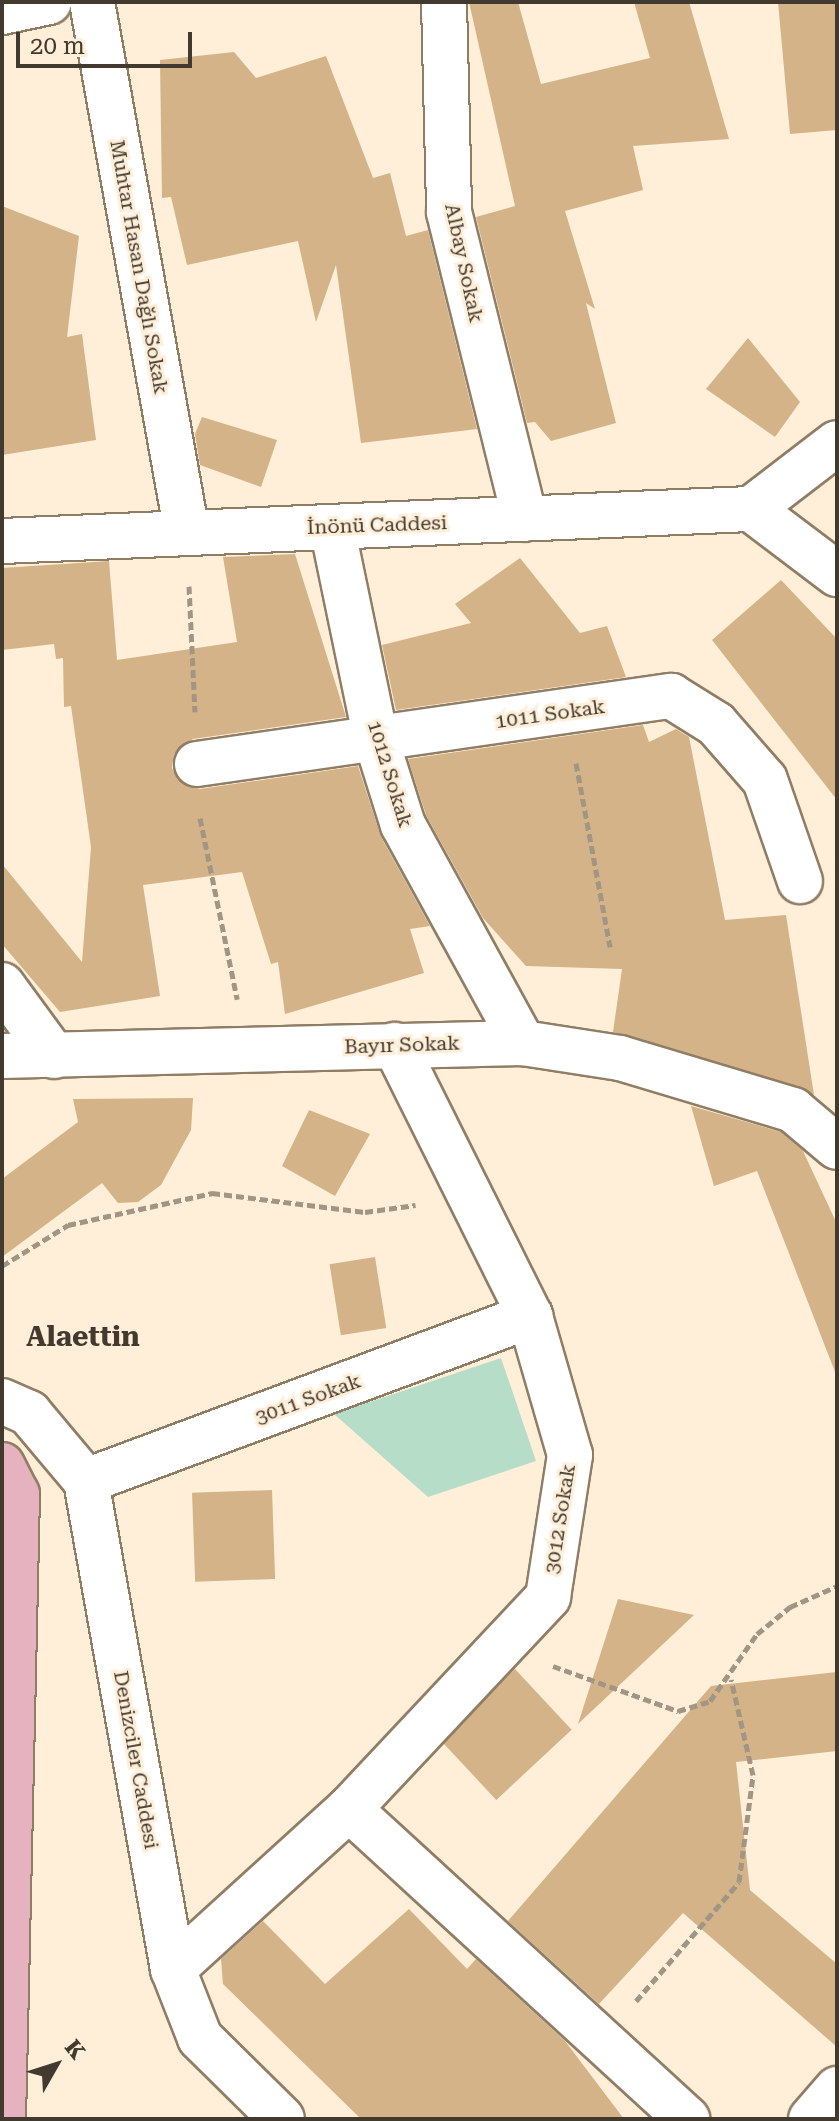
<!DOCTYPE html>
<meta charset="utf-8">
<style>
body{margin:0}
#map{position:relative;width:839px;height:2121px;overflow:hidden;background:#ffeed8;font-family:"Roboto Serif",serif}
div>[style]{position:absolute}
.green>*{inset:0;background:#b6ddc7}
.building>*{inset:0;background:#d3b387;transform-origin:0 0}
.path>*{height:5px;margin-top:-2.5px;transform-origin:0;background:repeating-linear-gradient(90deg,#a19584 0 8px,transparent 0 12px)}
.roads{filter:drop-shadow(2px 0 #907d65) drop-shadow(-2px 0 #907d65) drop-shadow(0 2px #907d65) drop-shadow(0 -2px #907d65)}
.minor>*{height:44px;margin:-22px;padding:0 22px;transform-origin:22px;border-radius:22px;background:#fff}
.major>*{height:44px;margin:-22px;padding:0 22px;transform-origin:22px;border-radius:22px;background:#e7b2bf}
span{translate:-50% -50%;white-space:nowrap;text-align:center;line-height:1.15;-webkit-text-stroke:6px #ffeed8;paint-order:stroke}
.street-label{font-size:20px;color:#423a2f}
.district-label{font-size:28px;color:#423a2f;font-weight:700}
.frame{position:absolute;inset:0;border:4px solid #423a2f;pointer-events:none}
.north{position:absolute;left:16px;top:2025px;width:80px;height:80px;-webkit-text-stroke:6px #ffeed8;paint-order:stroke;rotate:51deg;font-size:22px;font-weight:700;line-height:32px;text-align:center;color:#423a2f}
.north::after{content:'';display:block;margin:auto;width:28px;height:36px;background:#423a2f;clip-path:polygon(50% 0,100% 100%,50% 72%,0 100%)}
.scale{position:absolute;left:16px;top:32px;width:176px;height:36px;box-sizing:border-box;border:4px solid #423a2f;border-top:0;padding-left:10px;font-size:24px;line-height:28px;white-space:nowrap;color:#423a2f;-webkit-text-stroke:6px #ffeed8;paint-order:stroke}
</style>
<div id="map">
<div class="green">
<i style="clip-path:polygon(501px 1358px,536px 1461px,428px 1497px,334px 1414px)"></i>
</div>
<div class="building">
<i style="clip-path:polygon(469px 2px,518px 2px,541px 84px,650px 58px,634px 2px,689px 2px,729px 139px,633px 146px,643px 190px,565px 211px,595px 309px,586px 303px,616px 423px,551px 441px,535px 422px,527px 423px,476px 217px,515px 206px)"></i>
<i style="clip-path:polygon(778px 2px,837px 2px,837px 130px,790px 134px)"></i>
<i style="clip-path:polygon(234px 52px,256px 78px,326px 56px,373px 178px,390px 173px,406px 236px,428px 230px,477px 429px,361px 443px,336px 265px,316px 322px,298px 241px,187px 265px,171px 197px,162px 198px,160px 60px)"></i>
<i style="clip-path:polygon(2px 206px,79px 236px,67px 337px,82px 334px,96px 440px,2px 455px)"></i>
<i style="clip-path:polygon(748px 338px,800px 402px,775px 437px,706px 389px)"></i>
<i style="clip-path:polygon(202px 417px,277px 440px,261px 487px,200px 465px,195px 434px)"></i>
<i style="clip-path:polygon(295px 554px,346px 717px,193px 739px,174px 754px,172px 768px,178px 780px,200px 789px,358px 766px,381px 837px,430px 926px,410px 929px,424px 973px,285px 1014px,278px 962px,271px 964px,242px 872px,143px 885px,160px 996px,60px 1012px,2px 944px,2px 864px,82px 962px,91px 847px,71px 706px,64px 707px,63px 658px,56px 659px,54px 644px,2px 650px,2px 568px,109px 561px,117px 660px,237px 642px,223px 557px)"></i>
<i style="clip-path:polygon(520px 558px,580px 633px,607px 626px,626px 677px,396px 710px,382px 645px,471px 623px,455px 604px)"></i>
<i style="clip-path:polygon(781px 580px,837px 639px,837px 800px,712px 640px)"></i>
<i style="clip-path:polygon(643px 725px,649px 742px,676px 729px,689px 737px,725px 920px,786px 915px,814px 1095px,613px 1032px,622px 969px,526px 966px,483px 918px,426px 815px,408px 759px)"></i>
<i style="clip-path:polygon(193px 1098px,191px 1130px,161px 1185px,138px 1202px,118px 1203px,102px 1183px,2px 1257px,2px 1179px,78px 1122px,73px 1099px)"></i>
<i style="clip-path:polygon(691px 1106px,781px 1132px,803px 1151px,837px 1224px,837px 1377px,757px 1171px,714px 1186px)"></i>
<i style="clip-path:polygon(309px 1110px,370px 1134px,335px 1196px,282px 1166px)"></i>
<i style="left:375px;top:1257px;width:72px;height:46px;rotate:81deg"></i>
<i style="left:272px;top:1490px;width:89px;height:80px;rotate:88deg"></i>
<i style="clip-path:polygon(618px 1599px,694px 1615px,578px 1724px)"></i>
<i style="left:515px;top:1669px;width:83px;height:103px;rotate:47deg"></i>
<i style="clip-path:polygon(837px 1672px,837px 1751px,736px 1762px,750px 1890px,837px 1964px,837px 2047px,683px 1913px,599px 2004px,508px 1921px,711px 1686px)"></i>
<i style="clip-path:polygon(409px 1909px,467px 1969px,476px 1959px,565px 2041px,624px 2119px,361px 2119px,223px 1984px,221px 1959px,263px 1921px,325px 1984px)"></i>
</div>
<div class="path">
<i style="left:189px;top:586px;width:126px;rotate:87.3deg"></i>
<i style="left:576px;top:763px;width:187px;rotate:79.5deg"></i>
<i style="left:200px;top:818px;width:185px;rotate:78.4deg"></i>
<i style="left:2px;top:1266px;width:78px;rotate:-31.8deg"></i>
<i style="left:68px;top:1225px;width:148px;rotate:-12.5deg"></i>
<i style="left:212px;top:1193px;width:154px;rotate:7.1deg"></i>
<i style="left:365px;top:1212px;width:51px;rotate:-7.8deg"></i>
<i style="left:553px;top:1666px;width:133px;rotate:19.8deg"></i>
<i style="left:678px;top:1711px;width:34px;rotate:-17deg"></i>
<i style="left:710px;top:1701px;width:82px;rotate:-55deg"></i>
<i style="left:757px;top:1634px;width:43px;rotate:-39.3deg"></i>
<i style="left:790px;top:1607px;width:51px;rotate:-24.1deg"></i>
<i style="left:636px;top:2001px;width:157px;rotate:-49.1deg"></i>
<i style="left:739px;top:1882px;width:108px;rotate:-82.5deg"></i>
<i style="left:753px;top:1775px;width:98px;rotate:-102.9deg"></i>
</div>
<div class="roads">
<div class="minor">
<i style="left:92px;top:2px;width:539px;rotate:79.86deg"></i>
<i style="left:444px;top:2px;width:210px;rotate:88.6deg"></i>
<i style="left:449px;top:212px;width:316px;rotate:76.1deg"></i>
<i style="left:2px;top:12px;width:48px;rotate:-12deg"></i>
<i style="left:751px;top:509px;width:108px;rotate:-37.5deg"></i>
<i style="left:751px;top:509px;width:108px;rotate:37.1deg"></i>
<i style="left:332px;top:527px;width:217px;rotate:78.3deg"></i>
<i style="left:376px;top:739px;width:90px;rotate:72.6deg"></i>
<i style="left:403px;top:825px;width:249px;rotate:61.2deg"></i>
<i style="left:2px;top:541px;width:750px;rotate:-2.45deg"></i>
<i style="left:197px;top:764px;width:479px;rotate:-8.2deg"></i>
<i style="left:671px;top:696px;width:53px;rotate:31.9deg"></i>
<i style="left:716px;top:724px;width:74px;rotate:48.8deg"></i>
<i style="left:765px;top:780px;width:107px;rotate:70.9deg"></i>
<i style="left:2px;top:985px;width:88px;rotate:53.8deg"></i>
<i style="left:2px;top:1056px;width:521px;rotate:-1.43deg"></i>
<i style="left:523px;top:1043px;width:98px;rotate:8.8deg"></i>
<i style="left:620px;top:1058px;width:181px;rotate:16.7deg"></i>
<i style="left:793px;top:1110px;width:57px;rotate:40.1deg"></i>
<i style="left:2px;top:1401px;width:30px;rotate:24deg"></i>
<i style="left:29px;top:1413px;width:89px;rotate:50deg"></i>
<i style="left:86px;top:1481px;width:496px;rotate:79.9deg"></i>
<i style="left:173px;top:1969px;width:74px;rotate:68.6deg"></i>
<i style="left:200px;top:2038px;width:115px;rotate:44.6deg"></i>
<i style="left:86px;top:1481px;width:474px;rotate:-20.4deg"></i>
<i style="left:349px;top:1809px;width:459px;rotate:42.5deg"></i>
<i style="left:173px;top:1969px;width:238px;rotate:-42.3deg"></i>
<i style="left:349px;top:1809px;width:291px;rotate:-46.8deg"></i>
<i style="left:548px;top:1597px;width:144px;rotate:-81.2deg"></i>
<i style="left:570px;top:1455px;width:145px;rotate:-106.1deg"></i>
<i style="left:530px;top:1316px;width:303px;rotate:-116.5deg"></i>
<i style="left:811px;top:2119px;width:40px;rotate:-49deg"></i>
</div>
<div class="major">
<i style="left:2px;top:1465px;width:33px;rotate:63deg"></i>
<i style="left:17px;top:1494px;width:625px;rotate:91.28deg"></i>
</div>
</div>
<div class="street-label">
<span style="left:464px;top:263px;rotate:78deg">Albay Sokak</span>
<span style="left:139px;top:267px;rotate:80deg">Muhtar Hasan Dağlı Sokak</span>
<span style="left:377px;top:525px;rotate:-2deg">İnönü Caddesi</span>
<span style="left:550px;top:714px;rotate:-8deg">1011 Sokak</span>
<span style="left:390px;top:774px;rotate:73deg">1012 Sokak</span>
<span style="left:402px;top:1045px;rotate:-2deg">Bayır Sokak</span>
<span style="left:308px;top:1399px;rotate:-20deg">3011 Sokak</span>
<span style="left:560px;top:1519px;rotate:-81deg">3012 Sokak</span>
<span style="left:136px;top:1760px;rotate:80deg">Denizciler Caddesi</span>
</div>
<div class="district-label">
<span style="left:83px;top:1337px">Alaettin</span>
</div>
<div class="frame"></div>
<div class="north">K</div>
<div class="scale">20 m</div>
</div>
